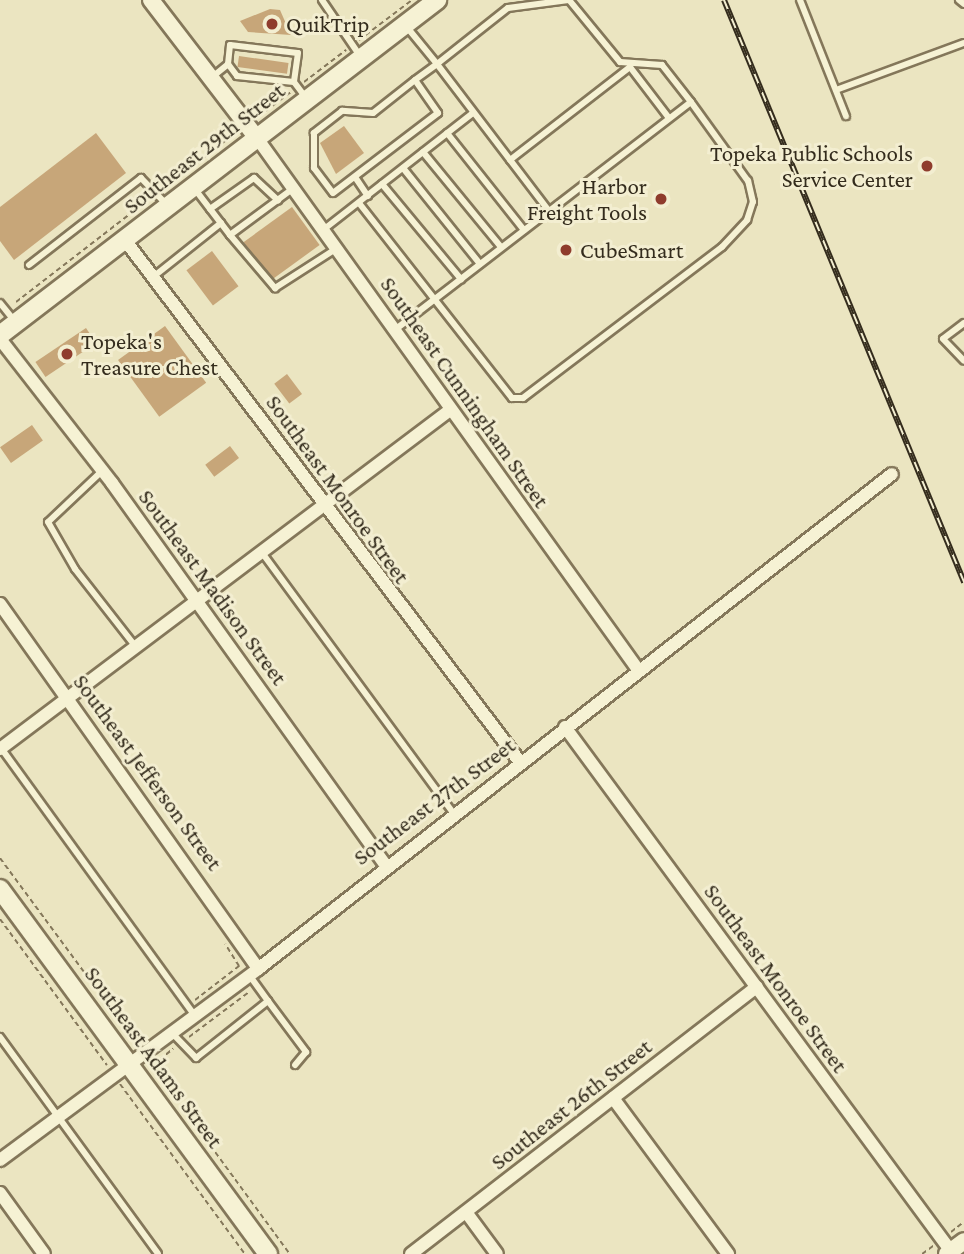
<!DOCTYPE html>
<style>
body{margin:0}
#map{position:relative;width:964px;height:1254px;overflow:hidden;background:#ebe5c1;font-family:"Crimson Pro",serif}
div>[style]{position:absolute}
.building>*{inset:0;background:#c7a679;transform-origin:0 0}
.path>*{height:2px;margin-top:-1px;transform-origin:0;background:repeating-linear-gradient(90deg,#84775a 0 5px,transparent 0 8.5px)}
.roads{filter:drop-shadow(2px 0 #84775a) drop-shadow(-2px 0 #84775a) drop-shadow(0 2px #84775a) drop-shadow(0 -2px #84775a)}
.service>*{height:6px;margin:-3px;padding:0 3px;transform-origin:3px;border-radius:3px;background:#f6f2d4}
.minor>*{height:12px;margin:-6px;padding:0 6px;transform-origin:6px;border-radius:6px;background:#f6f2d4}
.tertiary>*{height:16px;margin:-8px;padding:0 8px;transform-origin:8px;border-radius:8px;background:#f6f2d4}
.secondary>*{height:18px;margin:-9px;padding:0 9px;transform-origin:9px;border-radius:9px;background:#f6f2d4}
.rail>*{height:6px;margin-top:-3px;transform-origin:0;background:repeating-linear-gradient(90deg,#f3eed1 0 10px,#342c1d 0 20px);box-sizing:border-box;border-block:2px solid #342c1d}
.dots>*{width:19px;height:19px;translate:-50% -50%;box-sizing:border-box;border:4px solid #f3eed1;border-radius:50%}
span{translate:-50% -50%;white-space:nowrap;text-align:center;line-height:1.15;-webkit-text-stroke:6px #f3eed1;paint-order:stroke}
.poi-label{font-size:23px;color:#342c1d}
.left{translate:0 -50%;text-align:left}
.right{translate:-100% -50%;text-align:right}
.street-label{font-size:23px;color:#342c1d}
</style>
<div id="map">
<div class="building">
<i style="clip-path:polygon(270px 9px,280px 10px,291px 35px,248px 32px,240px 21px)"></i>
<i style="left:239px;top:56px;width:50px;height:11px;rotate:8deg"></i>
<i style="clip-path:polygon(344px 126px,364px 153px,336px 174px,320px 143px)"></i>
<i style="clip-path:polygon(96px 133px,126px 173px,14px 260px,0 241px,0 207px)"></i>
<i style="left:292px;top:207px;width:47px;height:60px;rotate:54deg"></i>
<i style="left:212px;top:251px;width:44px;height:32px;rotate:53deg"></i>
<i style="left:165px;top:326px;width:70px;height:58px;rotate:54deg"></i>
<i style="left:86px;top:328px;width:18px;height:61px;rotate:56deg"></i>
<i style="left:287px;top:374px;width:25px;height:16px;rotate:53deg"></i>
<i style="left:32px;top:425px;width:19px;height:39px;rotate:55deg"></i>
<i style="left:230px;top:446px;width:15px;height:31px;rotate:53deg"></i>
</div>
<div class="path">
<i style="left:359px;top:40px;width:66px;rotate:-37deg"></i>
<i style="left:304px;top:82px;width:53px;rotate:-37.3deg"></i>
<i style="left:259px;top:116px;width:40px;rotate:-37deg"></i>
<i style="left:169px;top:185px;width:83px;rotate:-38.1deg"></i>
<i style="left:16px;top:302px;width:167px;rotate:-37.7deg"></i>
<i style="left:0;top:858px;width:231px;rotate:53.6deg"></i>
<i style="left:0;top:919px;width:181px;rotate:53.8deg"></i>
<i style="left:195px;top:1000px;width:56px;rotate:-37.7deg"></i>
<i style="left:239px;top:966px;width:26px;rotate:-122deg"></i>
<i style="left:189px;top:1037px;width:75px;rotate:-36.9deg"></i>
<i style="left:150px;top:1063px;width:237px;rotate:53.8deg"></i>
<i style="left:153px;top:1065px;width:26px;rotate:-39deg"></i>
<i style="left:120px;top:1084px;width:211px;rotate:53.7deg"></i>
<i style="left:951px;top:1232px;width:16px;rotate:-38deg"></i>
<i style="left:922px;top:1254px;width:14px;rotate:-36deg"></i>
</div>
<div class="roads">
<div class="service">
<i style="left:322px;top:0;width:68px;rotate:55.8deg"></i>
<i style="left:800px;top:0;width:125px;rotate:68.4deg"></i>
<i style="left:959px;top:0;width:6px;rotate:39deg"></i>
<i style="left:406px;top:26px;width:49px;rotate:50.8deg"></i>
<i style="left:437px;top:64px;width:27px;rotate:144deg"></i>
<i style="left:415px;top:80px;width:53px;rotate:141.8deg"></i>
<i style="left:373px;top:113px;width:31px;rotate:-176deg"></i>
<i style="left:342px;top:111px;width:36px;rotate:142deg"></i>
<i style="left:314px;top:133px;width:35px;rotate:90deg"></i>
<i style="left:314px;top:168px;width:31px;rotate:53deg"></i>
<i style="left:333px;top:193px;width:132px;rotate:-37.3deg"></i>
<i style="left:438px;top:113px;width:40px;rotate:-124.9deg"></i>
<i style="left:228px;top:64px;width:15px;rotate:53deg"></i>
<i style="left:237px;top:76px;width:57px;rotate:6deg"></i>
<i style="left:211px;top:78px;width:22px;rotate:-39deg"></i>
<i style="left:228px;top:64px;width:19px;rotate:-84deg"></i>
<i style="left:230px;top:45px;width:68px;rotate:6.7deg"></i>
<i style="left:298px;top:53px;width:29px;rotate:98deg"></i>
<i style="left:294px;top:82px;width:21px;rotate:53deg"></i>
<i style="left:836px;top:90px;width:136px;rotate:-20.2deg"></i>
<i style="left:447px;top:133px;width:124px;rotate:51.6deg"></i>
<i style="left:423px;top:152px;width:123px;rotate:50.6deg"></i>
<i style="left:510px;top:160px;width:152px;rotate:-37.8deg"></i>
<i style="left:630px;top:67px;width:64px;rotate:52.6deg"></i>
<i style="left:403px;top:168px;width:123px;rotate:51.3deg"></i>
<i style="left:355px;top:177px;width:23px;rotate:56deg"></i>
<i style="left:382px;top:184px;width:124px;rotate:50.3deg"></i>
<i style="left:194px;top:188px;width:59px;rotate:52.5deg"></i>
<i style="left:230px;top:235px;width:76px;rotate:-36.4deg"></i>
<i style="left:359px;top:203px;width:248px;rotate:51.9deg"></i>
<i style="left:512px;top:398px;width:11px"></i>
<i style="left:523px;top:398px;width:250px;rotate:-37.2deg"></i>
<i style="left:722px;top:247px;width:37px;rotate:-47deg"></i>
<i style="left:747px;top:220px;width:19px;rotate:-72deg"></i>
<i style="left:753px;top:202px;width:22px;rotate:-103deg"></i>
<i style="left:748px;top:181px;width:97px;rotate:-125.8deg"></i>
<i style="left:210px;top:209px;width:54px;rotate:-35.2deg"></i>
<i style="left:254px;top:178px;width:33px;rotate:43deg"></i>
<i style="left:549px;top:211px;width:185px;rotate:-127.3deg"></i>
<i style="left:437px;top:64px;width:90px;rotate:-38.3deg"></i>
<i style="left:508px;top:8px;width:61px;rotate:-7.6deg"></i>
<i style="left:323px;top:230px;width:190px;rotate:-38deg"></i>
<i style="left:230px;top:235px;width:70px;rotate:49.7deg"></i>
<i style="left:275px;top:288px;width:74px;rotate:-32.8deg"></i>
<i style="left:29px;top:265px;width:142px;rotate:-37.8deg"></i>
<i style="left:141px;top:178px;width:37px;rotate:46deg"></i>
<i style="left:153px;top:277px;width:87px;rotate:-38.5deg"></i>
<i style="left:0;top:303px;width:22px;rotate:51deg"></i>
<i style="left:964px;top:323px;width:26px;rotate:143deg"></i>
<i style="left:943px;top:339px;width:30px;rotate:46deg"></i>
<i style="left:396px;top:329px;width:372px;rotate:-37.6deg"></i>
<i style="left:691px;top:102px;width:47px;rotate:-128.1deg"></i>
<i style="left:662px;top:65px;width:42px;rotate:-175.9deg"></i>
<i style="left:620px;top:62px;width:80px;rotate:-129.4deg"></i>
<i style="left:102px;top:471px;width:74px;rotate:136.6deg"></i>
<i style="left:48px;top:522px;width:54px;rotate:60.1deg"></i>
<i style="left:75px;top:569px;width:99px;rotate:52deg"></i>
<i style="left:263px;top:554px;width:321px;rotate:53.7deg"></i>
<i style="left:1px;top:748px;width:331px;rotate:54.1deg"></i>
<i style="left:268px;top:1001px;width:64px;rotate:53.3deg"></i>
<i style="left:306px;top:1052px;width:17px;rotate:130deg"></i>
<i style="left:172px;top:1033px;width:35px;rotate:46deg"></i>
<i style="left:196px;top:1058px;width:92px;rotate:-38.4deg"></i>
<i style="left:268px;top:1001px;width:32px;rotate:-126deg"></i>
<i style="left:0;top:1037px;width:268px;rotate:53.9deg"></i>
</div>
<div class="minor">
<i style="left:257px;top:138px;width:656px;rotate:54.37deg"></i>
<i style="left:125px;top:240px;width:655px;rotate:52.89deg"></i>
<i style="left:0;top:339px;width:182px;rotate:52.1deg"></i>
<i style="left:112px;top:483px;width:470px;rotate:54.4deg"></i>
<i style="left:0;top:604px;width:447px;rotate:54.7deg"></i>
<i style="left:565px;top:727px;width:654px;rotate:53.64deg"></i>
<i style="left:0;top:749px;width:563px;rotate:-36.99deg"></i>
<i style="left:613px;top:1098px;width:194px;rotate:53.6deg"></i>
<i style="left:0;top:1160px;width:321px;rotate:-36.5deg"></i>
<i style="left:258px;top:969px;width:804px;rotate:-37.98deg"></i>
<i style="left:0;top:1193px;width:75px;rotate:54.2deg"></i>
<i style="left:466px;top:1212px;width:52px;rotate:53.6deg"></i>
<i style="left:411px;top:1254px;width:437px;rotate:-37.7deg"></i>
</div>
<div class="tertiary">
<i style="left:151px;top:0;width:174px;rotate:52.5deg"></i>
<i style="left:947px;top:1254px;width:21px;rotate:-37deg"></i>
</div>
<div class="secondary">
<i style="left:0;top:335px;width:551px;rotate:-37.47deg"></i>
<i style="left:0;top:889px;width:453px;rotate:53.7deg"></i>
</div>
</div>
<div class="rail">
<i style="left:724px;top:0;width:630px;rotate:67.59deg"></i>
</div>
<div class="dots">
<i style="left:272px;top:24px;background:#8f3c2d"></i>
<i style="left:927px;top:166px;background:#8f3c2d"></i>
<i style="left:661px;top:199px;background:#8f3c2d"></i>
<i style="left:566px;top:250px;background:#8f3c2d"></i>
<i style="left:67px;top:354px;background:#8f3c2d"></i>
</div>
<div class="poi-label">
<span class="left" style="left:286px;top:24px">QuikTrip</span>
<span class="right" style="left:913px;top:166px">Topeka Public Schools<br>Service Center</span>
<span class="right" style="left:647px;top:199px">Harbor<br>Freight Tools</span>
<span class="left" style="left:580px;top:250px">CubeSmart</span>
<span class="left" style="left:81px;top:354px">Topeka's<br>Treasure Chest</span>
</div>
<div class="street-label">
<span style="left:204px;top:148px;rotate:-38deg">Southeast 29th Street</span>
<span style="left:465px;top:392px;rotate:55deg">Southeast Cunningham Street</span>
<span style="left:338px;top:489px;rotate:54deg">Southeast Monroe Street</span>
<span style="left:213px;top:587px;rotate:54deg">Southeast Madison Street</span>
<span style="left:148px;top:772px;rotate:54deg">Southeast Jefferson Street</span>
<span style="left:434px;top:801px;rotate:-37deg">Southeast 27th Street</span>
<span style="left:776px;top:978px;rotate:54deg">Southeast Monroe Street</span>
<span style="left:154px;top:1057px;rotate:54deg">Southeast Adams Street</span>
<span style="left:571px;top:1104px;rotate:-38deg">Southeast 26th Street</span>
</div>
</div>
